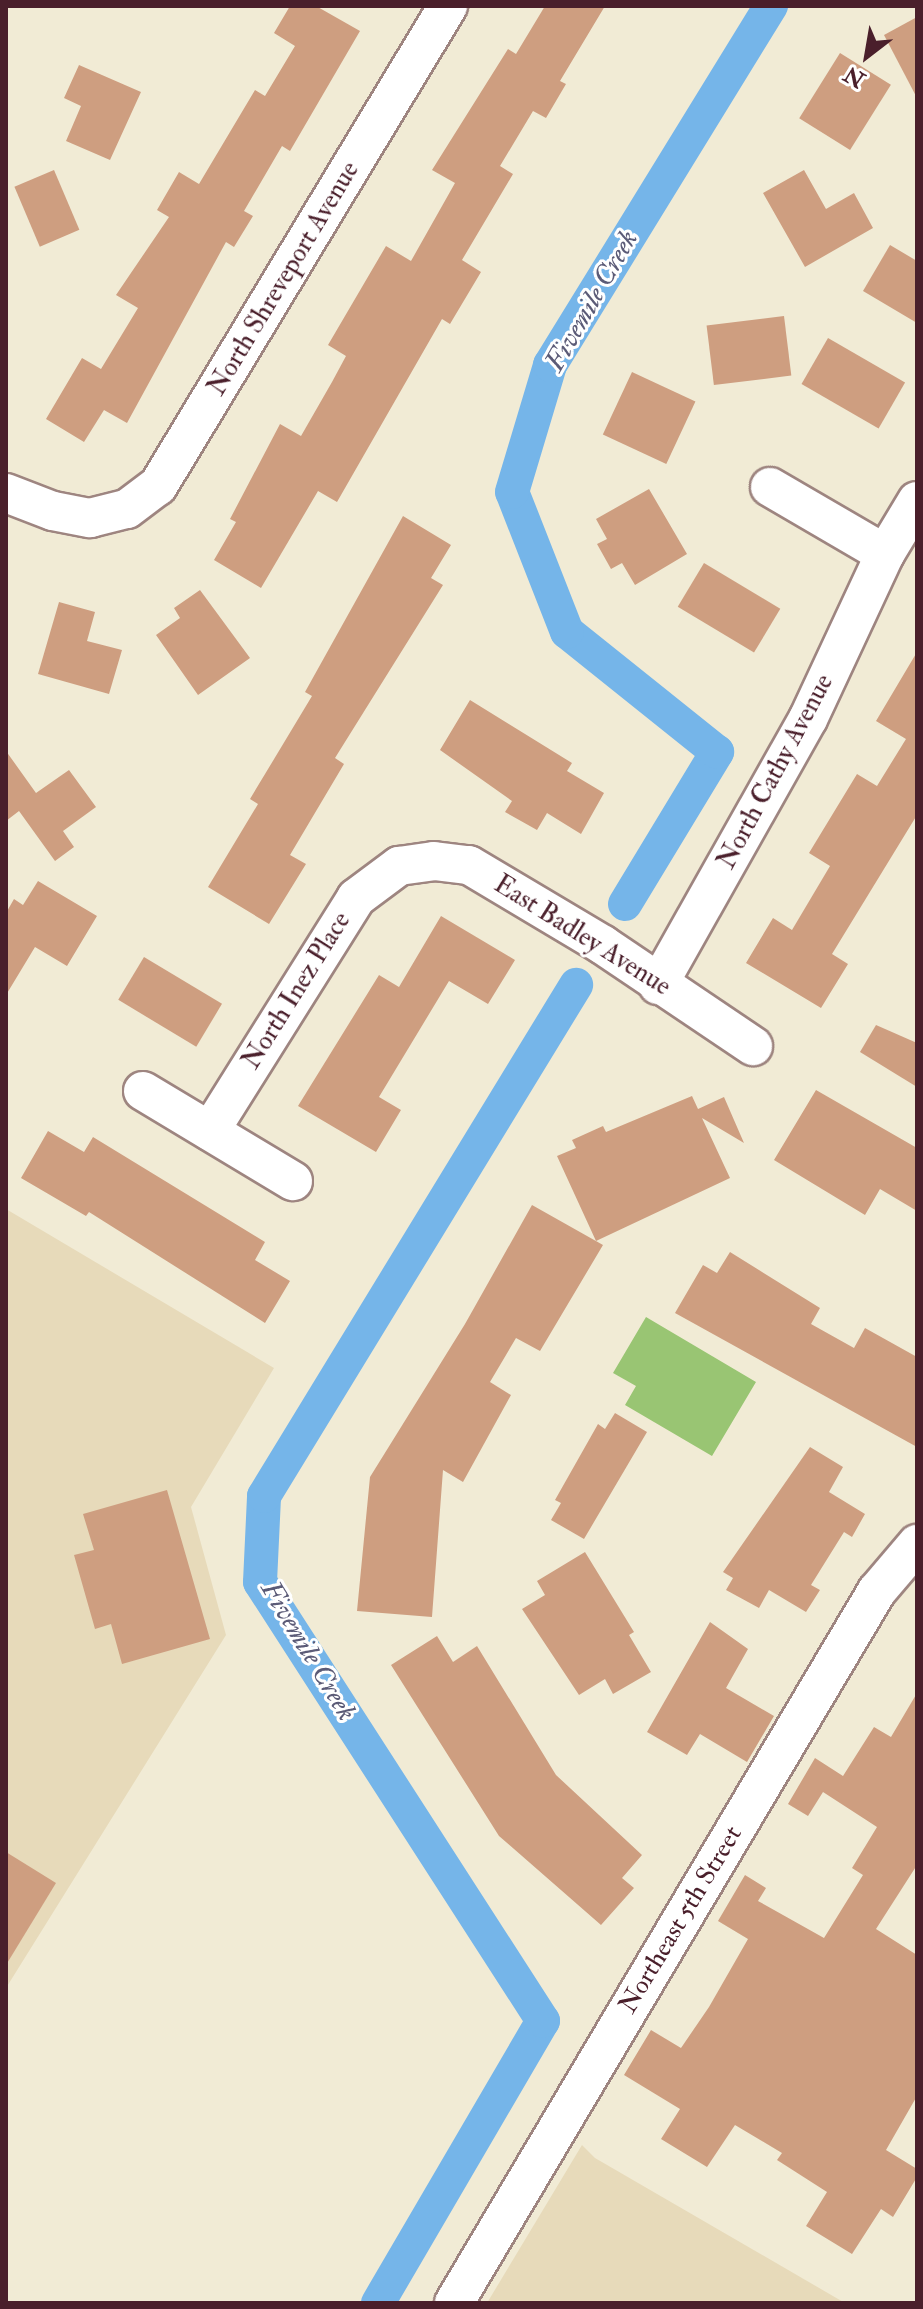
<!DOCTYPE html>
<style>
body{margin:0}
#map{position:relative;width:923px;height:2309px;overflow:hidden;background:#f1ebd5;font-family:"IM FELL Double Pica",serif}
div>[style]{position:absolute}
.built>*{inset:0;background:#e7daba}
.green>*{inset:0;background:#99c573}
.canal>*{height:34px;margin:-17px;padding:0 17px;transform-origin:17px;border-radius:17px;background:#75b5e9}
.building>*{inset:0;background:#ce9e80;transform-origin:0 0}
.roads{filter:drop-shadow(2px 0 #9e8580) drop-shadow(-2px 0 #9e8580) drop-shadow(0 2px #9e8580) drop-shadow(0 -2px #9e8580)}
.street>*{height:38px;margin:-19px;padding:0 19px;transform-origin:19px;border-radius:19px;background:#fff}
span{translate:-50% -50%;white-space:nowrap;text-align:center;line-height:1.15;-webkit-text-stroke:6px #fff;paint-order:stroke}
.street-label{font-size:26px;color:#4a1f2b}
.water-label{font-size:28px;color:#5b5b77;font-style:italic}
.frame{position:absolute;inset:0;border:8px solid #4a1f2b;pointer-events:none}
.north{position:absolute;left:827px;top:16px;width:80px;height:80px;-webkit-text-stroke:6px #fff;paint-order:stroke;rotate:211deg;font-size:22px;font-weight:700;line-height:32px;text-align:center;color:#4a1f2b}
.north::after{content:'';display:block;margin:auto;width:28px;height:36px;background:#4a1f2b;clip-path:polygon(50% 0,100% 100%,50% 72%,0 100%)}
</style>
<div id="map">
<div class="built">
<i style="clip-path:polygon(6px 1209px,274px 1368px,191px 1507px,226px 1635px,6px 1988px)"></i>
<i style="clip-path:polygon(582px 2145px,595px 2158px,845px 2303px,487px 2303px)"></i>
</div>
<div class="green">
<i style="clip-path:polygon(646px 1317px,756px 1382px,712px 1456px,625px 1405px,636px 1386px,613px 1373px)"></i>
</div>
<div class="canal">
<i style="left:625px;top:904px;width:178px;rotate:-58.8deg"></i>
<i style="left:717px;top:752px;width:192px;rotate:-141.3deg"></i>
<i style="left:567px;top:632px;width:150px;rotate:-111.4deg"></i>
<i style="left:512px;top:492px;width:133px;rotate:-73.3deg"></i>
<i style="left:550px;top:365px;width:422px;rotate:-58.4deg"></i>
<i style="left:378px;top:2303px;width:327px;rotate:-59.7deg"></i>
<i style="left:543px;top:2021px;width:522px;rotate:-122.81deg"></i>
<i style="left:260px;top:1582px;width:86px;rotate:-87.3deg"></i>
<i style="left:264px;top:1496px;width:599px;rotate:-58.59deg"></i>
</div>
<div class="building">
<i style="clip-path:polygon(290px 6px,316px 6px,360px 31px,290px 151px,282px 146px,244px 211px,253px 216px,234px 247px,226px 242px,127px 423px,104px 410px,84px 442px,46px 419px,82px 358px,101px 369px,138px 308px,116px 295px,169px 217px,157px 210px,179px 172px,199px 184px,255px 90px,265px 96px,295px 46px,274px 33px)"></i>
<i style="clip-path:polygon(545px 6px,605px 6px,560px 81px,566px 84px,546px 118px,533px 111px,500px 166px,513px 174px,462px 260px,481px 272px,450px 324px,442px 319px,337px 502px,318px 491px,261px 588px,214px 560px,236px 522px,230px 519px,280px 424px,301px 436px,332px 382px,346px 356px,328px 345px,386px 246px,411px 261px,455px 183px,432px 170px,508px 49px,516px 54px)"></i>
<i style="clip-path:polygon(917px 17px,917px 98px,884px 35px)"></i>
<i style="left:840px;top:53px;width:60px;height:77px;rotate:32deg"></i>
<i style="clip-path:polygon(79px 65px,141px 92px,110px 160px,66px 141px,81px 106px,64px 98px)"></i>
<i style="left:54px;top:170px;width:65px;height:43px;rotate:67deg"></i>
<i style="clip-path:polygon(804px 170px,826px 209px,854px 193px,873px 228px,805px 267px,763px 193px)"></i>
<i style="clip-path:polygon(890px 245px,917px 261px,917px 323px,863px 291px)"></i>
<i style="left:784px;top:316px;width:60px;height:78px;rotate:83deg"></i>
<i style="left:828px;top:338px;width:89px;height:53px;rotate:30deg"></i>
<i style="left:632px;top:372px;width:70px;height:69px;rotate:25deg"></i>
<i style="clip-path:polygon(649px 489px,687px 554px,635px 585px,622px 563px,611px 569px,597px 544px,607px 539px,596px 519px)"></i>
<i style="clip-path:polygon(403px 516px,451px 545px,431px 578px,443px 585px,335px 758px,344px 764px,290px 855px,306px 864px,269px 924px,208px 887px,258px 804px,250px 799px,312px 696px,305px 692px)"></i>
<i style="left:704px;top:563px;width:89px;height:51px;rotate:31deg"></i>
<i style="clip-path:polygon(200px 590px,250px 658px,198px 695px,156px 635px,180px 618px,174px 608px)"></i>
<i style="clip-path:polygon(59px 602px,95px 612px,87px 641px,122px 650px,109px 694px,38px 674px)"></i>
<i style="clip-path:polygon(917px 652px,917px 815px,832px 954px,848px 964px,821px 1008px,746px 963px,773px 918px,792px 930px,830px 866px,809px 853px,857px 774px,877px 786px,906px 739px,876px 721px)"></i>
<i style="clip-path:polygon(470px 700px,572px 763px,567px 771px,604px 793px,581px 834px,547px 813px,537px 830px,505px 812px,512px 801px,440px 750px)"></i>
<i style="clip-path:polygon(6px 751px,36px 793px,69px 770px,96px 807px,63px 831px,74px 847px,55px 861px,19px 811px,6px 821px)"></i>
<i style="clip-path:polygon(38px 881px,97px 916px,67px 966px,35px 947px,6px 995px,6px 913px,14px 899px,23px 905px)"></i>
<i style="clip-path:polygon(441px 916px,515px 960px,488px 1004px,449px 981px,379px 1097px,401px 1110px,376px 1152px,298px 1106px,379px 975px,399px 987px)"></i>
<i style="left:144px;top:957px;width:91px;height:50px;rotate:31deg"></i>
<i style="clip-path:polygon(876px 1025px,917px 1043px,917px 1087px,860px 1052px)"></i>
<i style="clip-path:polygon(816px 1090px,917px 1148px,917px 1211px,880px 1189px,865px 1215px,774px 1160px)"></i>
<i style="clip-path:polygon(692px 1096px,698px 1109px,724px 1097px,744px 1143px,702px 1118px,730px 1178px,596px 1241px,557px 1156px,576px 1148px,572px 1140px,603px 1126px,606px 1132px)"></i>
<i style="clip-path:polygon(48px 1131px,84px 1152px,93px 1137px,265px 1242px,255px 1260px,290px 1281px,265px 1323px,89px 1212px,86px 1216px,21px 1178px)"></i>
<i style="clip-path:polygon(532px 1205px,603px 1245px,540px 1351px,516px 1338px,490px 1382px,511px 1395px,463px 1482px,443px 1470px,432px 1617px,357px 1611px,370px 1477px,465px 1324px)"></i>
<i style="clip-path:polygon(730px 1252px,820px 1308px,811px 1324px,854px 1348px,865px 1328px,917px 1357px,917px 1447px,675px 1313px,703px 1265px,717px 1273px)"></i>
<i style="clip-path:polygon(615px 1413px,647px 1432px,584px 1539px,551px 1520px,561px 1503px,555px 1500px,598px 1424px,605px 1429px)"></i>
<i style="clip-path:polygon(810px 1447px,843px 1467px,829px 1492px,865px 1514px,852px 1537px,844px 1532px,811px 1585px,820px 1590px,806px 1612px,769px 1590px,759px 1608px,726px 1590px,733px 1578px,723px 1572px)"></i>
<i style="clip-path:polygon(167px 1490px,210px 1639px,122px 1664px,111px 1624px,95px 1629px,74px 1555px,94px 1550px,83px 1514px)"></i>
<i style="clip-path:polygon(585px 1552px,634px 1632px,629px 1635px,651px 1672px,613px 1694px,605px 1679px,579px 1695px,522px 1609px,545px 1595px,537px 1581px)"></i>
<i style="clip-path:polygon(710px 1622px,748px 1649px,726px 1688px,774px 1716px,747px 1762px,700px 1734px,687px 1755px,647px 1732px)"></i>
<i style="clip-path:polygon(437px 1636px,453px 1662px,477px 1646px,556px 1775px,642px 1855px,622px 1878px,634px 1888px,601px 1925px,499px 1836px,391px 1665px)"></i>
<i style="clip-path:polygon(917px 1693px,917px 1865px,876px 1929px,917px 1955px,917px 2096px,886px 2150px,917px 2169px,917px 2177px,893px 2217px,881px 2209px,852px 2254px,806px 2226px,827px 2192px,777px 2160px,782px 2153px,735px 2125px,707px 2167px,661px 2139px,680px 2109px,624px 2075px,651px 2030px,681px 2048px,709px 2007px,748px 1939px,718px 1921px,745px 1875px,766px 1888px,758px 1901px,824px 1938px,863px 1875px,852px 1868px,877px 1827px,823px 1792px,808px 1816px,788px 1804px,815px 1758px,843px 1776px,874px 1727px,891px 1737px)"></i>
<i style="clip-path:polygon(6px 1852px,56px 1883px,6px 1965px)"></i>
</div>
<div class="roads">
<div class="street">
<i style="left:770px;top:487px;width:133px;rotate:30.2deg"></i>
<i style="left:6px;top:493px;width:50px;rotate:21deg"></i>
<i style="left:53px;top:511px;width:38px;rotate:11deg"></i>
<i style="left:90px;top:518px;width:38px;rotate:-14deg"></i>
<i style="left:127px;top:509px;width:39px;rotate:-37deg"></i>
<i style="left:158px;top:486px;width:561px;rotate:-58.86deg"></i>
<i style="left:658px;top:985px;width:305px;rotate:-60.6deg"></i>
<i style="left:808px;top:719px;width:182px;rotate:-65deg"></i>
<i style="left:885px;top:554px;width:62px;rotate:-58.9deg"></i>
<i style="left:143px;top:1091px;width:175px;rotate:31deg"></i>
<i style="left:210px;top:1131px;width:275px;rotate:-57.9deg"></i>
<i style="left:356px;top:898px;width:54px;rotate:-36.7deg"></i>
<i style="left:399px;top:866px;width:35px;rotate:-8deg"></i>
<i style="left:434px;top:861px;width:35px;rotate:7deg"></i>
<i style="left:469px;top:865px;width:156px;rotate:30.8deg"></i>
<i style="left:603px;top:945px;width:181px;rotate:34deg"></i>
<i style="left:454px;top:2303px;width:828px;rotate:-59.29deg"></i>
<i style="left:877px;top:1591px;width:62px;rotate:-49.6deg"></i>
</div>
</div>
<div class="street-label">
<span style="left:284px;top:279px;rotate:-59deg">North Shreveport Avenue</span>
<span style="left:776px;top:772px;rotate:-62deg">North Cathy Avenue</span>
<span style="left:582px;top:936px;rotate:32deg">East Badley Avenue</span>
<span style="left:297px;top:991px;rotate:-58deg">North Inez Place</span>
<span style="left:681px;top:1920px;rotate:-59deg">Northeast 5th Street</span>
</div>
<div class="water-label">
<span style="left:592px;top:301px;rotate:-60deg">Fivemile Creek</span>
<span style="left:308px;top:1651px;rotate:59deg">Fivemile Creek</span>
</div>
<div class="frame"></div>
<div class="north">N</div>
</div>
